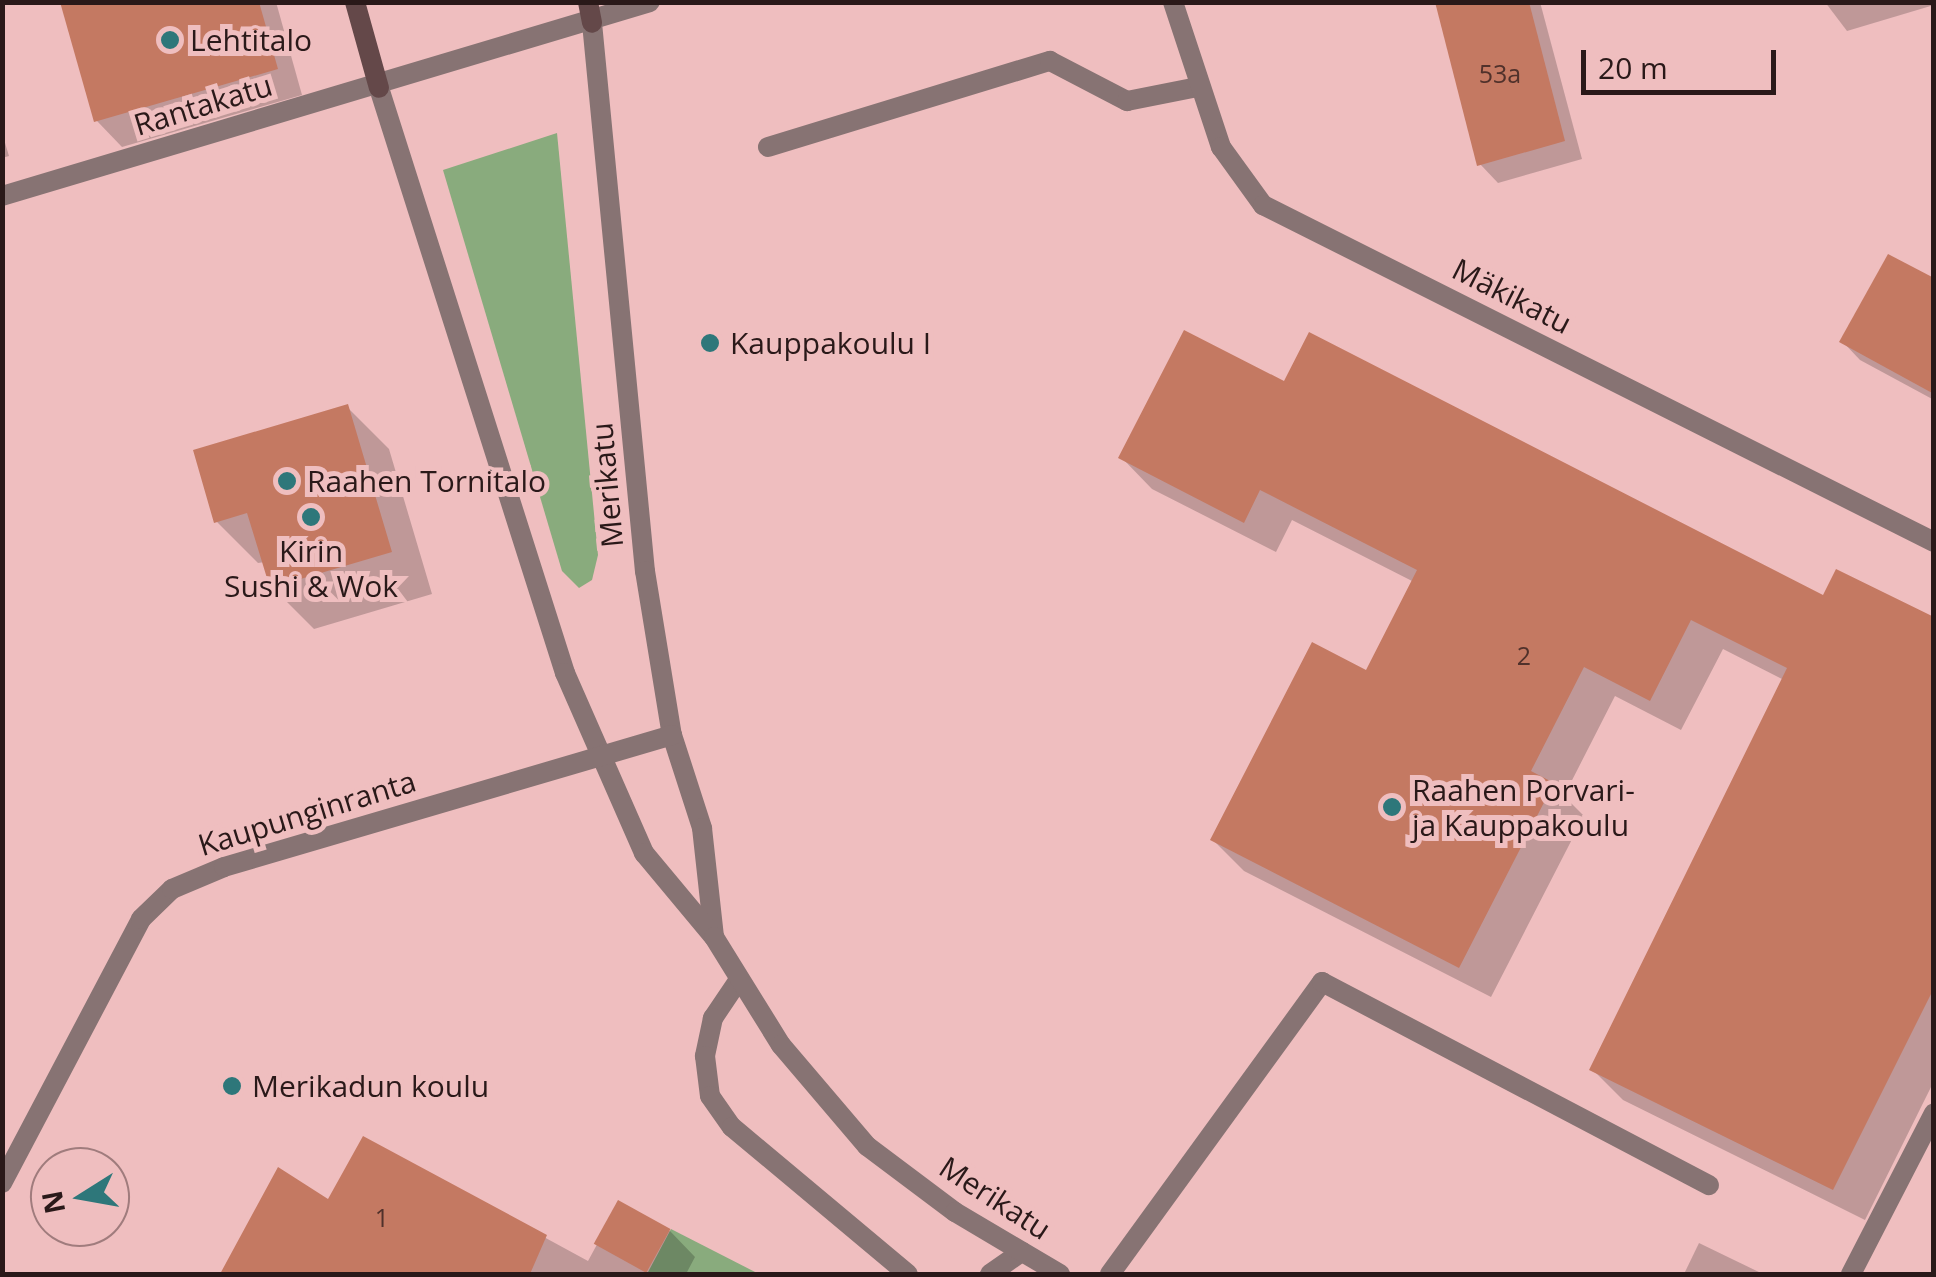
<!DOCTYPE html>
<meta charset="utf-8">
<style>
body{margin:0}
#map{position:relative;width:1936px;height:1277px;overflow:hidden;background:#efbebf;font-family:"Open Sans",sans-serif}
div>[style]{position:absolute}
.green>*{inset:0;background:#89ab7d}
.shadow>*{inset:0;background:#0003}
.building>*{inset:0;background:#c47962;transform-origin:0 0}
.lane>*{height:20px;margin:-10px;padding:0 10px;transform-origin:10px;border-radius:10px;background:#877373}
.street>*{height:20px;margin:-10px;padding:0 10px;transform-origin:10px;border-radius:10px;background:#877373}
.secondary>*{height:20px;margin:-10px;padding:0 10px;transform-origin:10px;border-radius:10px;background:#644849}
.dots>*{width:28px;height:28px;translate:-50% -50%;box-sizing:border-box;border:5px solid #efbebf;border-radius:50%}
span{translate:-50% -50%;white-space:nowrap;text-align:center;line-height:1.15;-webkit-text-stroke:10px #efbebf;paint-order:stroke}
.number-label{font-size:25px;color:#50312b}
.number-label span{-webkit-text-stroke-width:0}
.poi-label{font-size:30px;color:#2a1919}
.left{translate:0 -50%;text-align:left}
.street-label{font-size:30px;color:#2a1919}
.frame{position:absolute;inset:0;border:5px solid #2a1919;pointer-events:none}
.north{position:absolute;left:30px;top:1147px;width:100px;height:100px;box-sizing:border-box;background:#efbebf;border:2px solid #a07c7d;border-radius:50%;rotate:259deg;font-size:28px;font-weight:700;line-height:40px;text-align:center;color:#2a1919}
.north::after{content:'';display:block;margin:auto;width:35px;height:45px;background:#2e777a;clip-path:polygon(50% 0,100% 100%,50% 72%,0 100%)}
.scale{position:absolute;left:1581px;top:50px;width:195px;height:45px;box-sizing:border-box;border:5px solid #2a1919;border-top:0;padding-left:12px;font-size:30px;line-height:35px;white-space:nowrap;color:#2a1919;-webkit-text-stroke:8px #efbebf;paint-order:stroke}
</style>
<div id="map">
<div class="green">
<i style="clip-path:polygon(557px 133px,598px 555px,592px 580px,579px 588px,562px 571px,443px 170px)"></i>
<i style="clip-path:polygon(671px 1229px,759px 1274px,647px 1274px)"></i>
</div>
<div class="shadow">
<i style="clip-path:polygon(72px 2px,276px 2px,302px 95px,122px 147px,97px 121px)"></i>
<i style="clip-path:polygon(1454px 2px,1540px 2px,1582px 159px,1498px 183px,1480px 164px)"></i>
<i style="clip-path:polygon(1825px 2px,1934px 2px,1934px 5px,1847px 31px)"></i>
<i style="clip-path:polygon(2px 133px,9px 156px,2px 158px)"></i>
<i style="clip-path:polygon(1934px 281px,1934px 400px,1860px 360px,1842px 341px)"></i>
<i style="clip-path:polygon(1285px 385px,1824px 599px,1934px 620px,1934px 1081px,1865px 1220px,1623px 1100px,1592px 1069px,1784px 680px,1723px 649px,1681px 730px,1615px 696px,1564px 796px,1584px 816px,1491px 997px,1244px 871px,1213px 840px,1367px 673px,1414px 582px,1292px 520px,1276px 552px,1152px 489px,1121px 457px)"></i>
<i style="clip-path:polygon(347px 407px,389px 449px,432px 594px,314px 629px,272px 587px,265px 562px,258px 563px,216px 521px)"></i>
<i style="clip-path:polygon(364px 1139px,588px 1261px,619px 1204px,670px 1231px,695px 1257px,686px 1274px,223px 1274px,279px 1171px,329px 1203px)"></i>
<i style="clip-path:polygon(1699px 1243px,1763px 1274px,1684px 1274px)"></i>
</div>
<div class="building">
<i style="clip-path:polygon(60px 2px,259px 2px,278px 69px,94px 122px)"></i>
<i style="clip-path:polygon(1435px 2px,1529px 2px,1565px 141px,1477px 166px)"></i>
<i style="clip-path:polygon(1888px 254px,1934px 278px,1934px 394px,1839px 342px)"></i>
<i style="clip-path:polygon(1184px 330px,1284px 381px,1309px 332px,1823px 595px,1836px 569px,1934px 617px,1934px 988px,1833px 1190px,1589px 1070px,1787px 668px,1691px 620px,1650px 701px,1584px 667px,1531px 771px,1554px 783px,1459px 968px,1210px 840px,1312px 642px,1366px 670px,1417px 570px,1260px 490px,1244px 523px,1118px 458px)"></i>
<i style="clip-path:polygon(348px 404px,392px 552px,270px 588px,247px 513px,214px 523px,193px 450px)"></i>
<i style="clip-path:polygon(363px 1136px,547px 1235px,530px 1274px,220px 1274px,278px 1167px,328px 1199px)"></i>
<i style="left:618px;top:1200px;width:60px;height:50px;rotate:29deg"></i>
</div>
<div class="lane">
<i style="left:768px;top:147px;width:295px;rotate:-17deg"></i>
<i style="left:1050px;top:61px;width:87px;rotate:27.5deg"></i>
<i style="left:1127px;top:101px;width:72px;rotate:-11.2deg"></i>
<i style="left:738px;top:981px;width:45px;rotate:124deg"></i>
<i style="left:713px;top:1018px;width:39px;rotate:102deg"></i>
<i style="left:705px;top:1056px;width:40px;rotate:82.9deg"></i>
<i style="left:710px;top:1096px;width:38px;rotate:55deg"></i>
<i style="left:732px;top:1127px;width:229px;rotate:39.9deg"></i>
<i style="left:990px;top:1274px;width:39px;rotate:-35deg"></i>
<i style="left:1110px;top:1274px;width:361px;rotate:-54deg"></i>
<i style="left:1322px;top:982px;width:437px;rotate:27.7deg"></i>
</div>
<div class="street">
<i style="left:1173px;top:2px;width:153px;rotate:71.7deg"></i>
<i style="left:1221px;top:147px;width:72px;rotate:54.1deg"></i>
<i style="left:1263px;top:205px;width:751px;rotate:26.67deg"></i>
<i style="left:592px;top:23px;width:551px;rotate:84.48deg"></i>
<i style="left:645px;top:571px;width:166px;rotate:80.7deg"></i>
<i style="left:672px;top:735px;width:98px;rotate:72.1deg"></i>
<i style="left:702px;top:828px;width:109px;rotate:83.7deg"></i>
<i style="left:379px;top:88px;width:614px;rotate:72.36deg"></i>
<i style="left:565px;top:673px;width:197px;rotate:66.3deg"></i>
<i style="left:644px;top:853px;width:109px;rotate:50.2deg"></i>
<i style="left:714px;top:937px;width:127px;rotate:58.2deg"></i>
<i style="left:781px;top:1045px;width:133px;rotate:49.6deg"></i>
<i style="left:867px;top:1146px;width:110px;rotate:36.9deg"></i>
<i style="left:955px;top:1212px;width:122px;rotate:30.6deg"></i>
<i style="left:2px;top:196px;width:676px;rotate:-16.67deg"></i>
<i style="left:2px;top:1183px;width:298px;rotate:-62.2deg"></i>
<i style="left:141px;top:919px;width:43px;rotate:-44.1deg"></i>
<i style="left:172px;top:889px;width:56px;rotate:-22.9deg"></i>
<i style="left:224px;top:867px;width:467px;rotate:-16.4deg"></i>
<i style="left:1851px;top:1274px;width:181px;rotate:-62.7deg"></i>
</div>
<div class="secondary">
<i style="left:355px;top:2px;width:89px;rotate:74.4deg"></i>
<i style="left:588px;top:2px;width:21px;rotate:79deg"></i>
</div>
<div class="dots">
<i style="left:170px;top:40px;background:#2e777a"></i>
<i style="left:710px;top:343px;background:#2e777a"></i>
<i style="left:287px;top:481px;background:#2e777a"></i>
<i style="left:311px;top:517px;background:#2e777a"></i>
<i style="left:1392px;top:807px;background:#2e777a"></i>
<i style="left:232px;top:1086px;background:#2e777a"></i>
</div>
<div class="number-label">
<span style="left:1500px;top:73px">53a</span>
<span style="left:1524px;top:655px">2</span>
<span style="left:382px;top:1217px">1</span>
</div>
<div class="poi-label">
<span class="left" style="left:190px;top:40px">Lehtitalo</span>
<span class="left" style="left:730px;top:343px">Kauppakoulu I</span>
<span class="left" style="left:307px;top:481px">Raahen Tornitalo</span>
<span style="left:311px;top:568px">Kirin<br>Sushi &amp; Wok</span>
<span class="left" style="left:1412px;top:807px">Raahen Porvari-<br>ja Kauppakoulu</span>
<span class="left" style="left:252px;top:1086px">Merikadun koulu</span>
</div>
<div class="street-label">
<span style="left:203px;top:105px;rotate:-17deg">Rantakatu</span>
<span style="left:1512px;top:296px;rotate:27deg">Mäkikatu</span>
<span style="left:607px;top:485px;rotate:-95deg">Merikatu</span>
<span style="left:307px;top:813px;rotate:-17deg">Kaupunginranta</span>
<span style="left:995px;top:1198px;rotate:33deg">Merikatu</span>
</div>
<div class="frame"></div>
<div class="north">N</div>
<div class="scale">20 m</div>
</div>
